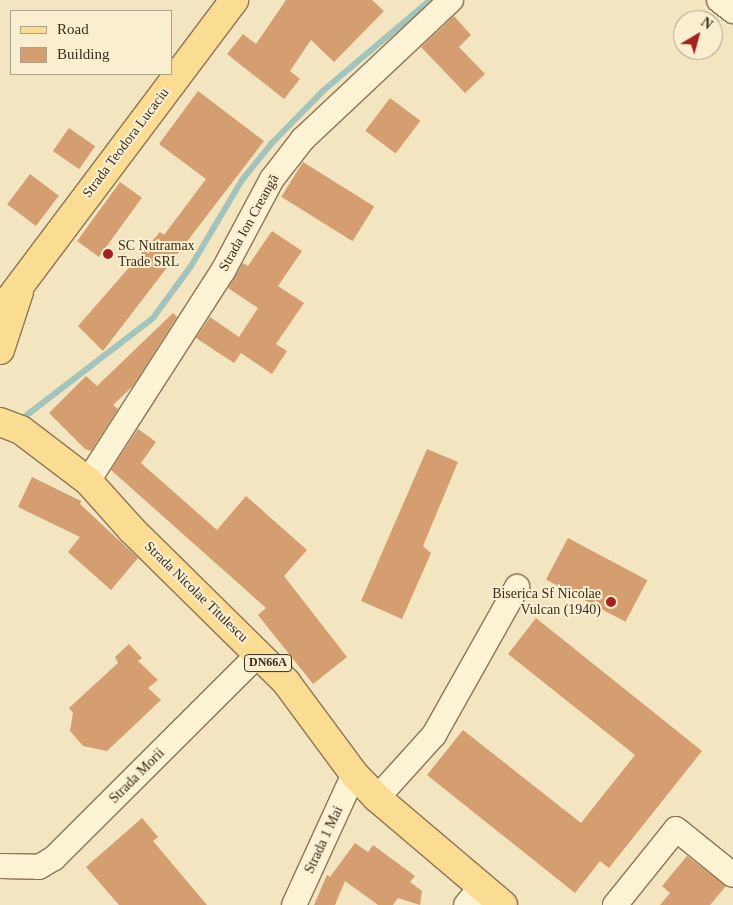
<!DOCTYPE html>
<meta charset="utf-8">
<style>
body{margin:0}
#map{position:relative;width:733px;height:905px;overflow:hidden;background:#f3e5c0;font-family:"Times New Roman",serif}
div>[style]{position:absolute}
.stream>*{height:6px;margin:-3px;padding:0 3px;transform-origin:3px;border-radius:3px;background:#a3c4bc}
.building>*{inset:0;background:#d59e71;transform-origin:0 0}
.roads{filter:drop-shadow(1px 0 #8e7556) drop-shadow(-1px 0 #8e7556) drop-shadow(0 1px #8e7556) drop-shadow(0 -1px #8e7556)}
.minor>*{height:24px;margin:-12px;padding:0 12px;transform-origin:12px;border-radius:12px;background:#fcf2d4}
.major>*{height:28px;margin:-14px;padding:0 14px;transform-origin:14px;border-radius:14px;background:#fadd93}
.dots>*{width:14px;height:14px;translate:-50% -50%;box-sizing:border-box;border:2px solid #f9efd0;border-radius:50%}
span{translate:-50% -50%;white-space:nowrap;text-align:center;line-height:1.15;-webkit-text-stroke:4px #f9efd0;paint-order:stroke}
.shield-label span{padding:1px 4px;background:#f9efd0;border:1px solid;border-radius:4px;-webkit-text-stroke-width:0}
.shield-label{font-size:12px;color:#3c2c1c;font-weight:700}
.street-label{font-size:14px;color:#3c2c1c}
.poi-label{font-size:14px;color:#3c2c1c}
.left{translate:0 -50%;text-align:left}
.right{translate:-100% -50%;text-align:right}
.legend{position:absolute;left:10px;top:10px;width:162px;height:65px;box-sizing:border-box;background:#f9efd0;border:1px solid #ada188;margin:0;padding:6px 9px;list-style:none;font-size:15px;color:#3c2c1c}
.legend li{display:flex;align-items:center;gap:10px;height:25px}
.legend b{width:25px;border:1px solid #ada188}
.north{position:absolute;left:673px;top:10px;width:50px;height:50px;box-sizing:border-box;background:#f9efd0;border:1px solid #ada188;border-radius:50%;rotate:37deg;font-size:14px;font-weight:700;line-height:20px;text-align:center;color:#3c2c1c}
.north::after{content:'';display:block;margin:auto;width:18px;height:22px;background:#a4211f;clip-path:polygon(50% 0,100% 100%,50% 72%,0 100%)}
</style>
<div id="map">
<div class="stream">
<i style="left:19px;top:421px;width:169px;rotate:-37.5deg"></i>
<i style="left:153px;top:318px;width:64px;rotate:-53.8deg"></i>
<i style="left:191px;top:266px;width:100px;rotate:-59.3deg"></i>
<i style="left:242px;top:180px;width:48px;rotate:-51deg"></i>
<i style="left:272px;top:143px;width:74px;rotate:-45.5deg"></i>
<i style="left:324px;top:90px;width:139px;rotate:-40.3deg"></i>
</div>
<div class="building">
<i style="clip-path:polygon(286px 0,372px 0,384px 11px,334px 62px,311px 40px,290px 71px,300px 79px,284px 99px,227px 54px,243px 34px,256px 44px)"></i>
<i style="clip-path:polygon(454px 16px,471px 35px,459px 47px,485px 74px,465px 93px,421px 47px)"></i>
<i style="clip-path:polygon(198px 91px,264px 141px,103px 351px,78px 326px,160px 232px,164px 235px,206px 179px,159px 144px)"></i>
<i style="left:390px;top:98px;width:38px;height:41px;rotate:37deg"></i>
<i style="left:69px;top:128px;width:32px;height:28px;rotate:35deg"></i>
<i style="left:303px;top:162px;width:84px;height:41px;rotate:32deg"></i>
<i style="left:30px;top:174px;width:36px;height:38px;rotate:37deg"></i>
<i style="left:120px;top:182px;width:27px;height:73px;rotate:36deg"></i>
<i style="clip-path:polygon(272px 231px,302px 251px,278px 286px,304px 303px,276px 344px,287px 351px,272px 374px,241px 353px,234px 363px,196px 338px,210px 317px,239px 337px,258px 308px,228px 288px,243px 263px,248px 266px)"></i>
<i style="clip-path:polygon(173px 313px,177px 317px,133px 386px,113px 405px,118px 409px,91px 451px,85px 449px,49px 413px,86px 376px,97px 386px)"></i>
<i style="clip-path:polygon(138px 429px,156px 442px,141px 463px,217px 530px,246px 496px,307px 550px,284px 576px,347px 657px,313px 684px,258px 615px,266px 608px,111px 470px)"></i>
<i style="clip-path:polygon(427px 449px,458px 462px,423px 546px,431px 553px,402px 619px,361px 601px)"></i>
<i style="clip-path:polygon(32px 477px,81px 501px,80px 504px,138px 558px,111px 590px,68px 552px,80px 537px,18px 507px)"></i>
<i style="left:568px;top:538px;width:90px;height:47px;rotate:28deg"></i>
<i style="clip-path:polygon(536px 618px,702px 751px,609px 868px,600px 861px,575px 893px,427px 775px,463px 730px,581px 823px,635px 755px,508px 654px)"></i>
<i style="clip-path:polygon(129px 644px,142px 658px,138px 661px,158px 680px,148px 688px,161px 700px,107px 751px,83px 746px,70px 731px,73px 713px,69px 708px,118px 663px,115px 657px)"></i>
<i style="clip-path:polygon(142px 818px,158px 837px,153px 841px,207px 905px,119px 905px,86px 867px)"></i>
<i style="clip-path:polygon(355px 843px,368px 852px,373px 845px,415px 876px,410px 882px,422px 891px,420px 905px,398px 898px,393px 905px,378px 905px,345px 881px,335px 905px,314px 905px,327px 875px,330px 877px)"></i>
<i style="clip-path:polygon(687px 856px,726px 886px,710px 905px,660px 905px,670px 893px,662px 886px)"></i>
</div>
<div class="roads">
<div class="minor">
<i style="left:719px;top:0;width:18px;rotate:38deg"></i>
<i style="left:88px;top:481px;width:250px;rotate:-57.3deg"></i>
<i style="left:223px;top:271px;width:104px;rotate:-62deg"></i>
<i style="left:272px;top:179px;width:51px;rotate:-52.2deg"></i>
<i style="left:303px;top:139px;width:203px;rotate:-43.2deg"></i>
<i style="left:377px;top:798px;width:85px;rotate:-47.9deg"></i>
<i style="left:434px;top:735px;width:170px;rotate:-60.7deg"></i>
<i style="left:0;top:866px;width:39px;rotate:1deg"></i>
<i style="left:39px;top:867px;width:17px;rotate:-31deg"></i>
<i style="left:54px;top:858px;width:289px;rotate:-44.9deg"></i>
<i style="left:294px;top:905px;width:144px;rotate:-65.4deg"></i>
<i style="left:466px;top:905px;width:23px;rotate:-50deg"></i>
<i style="left:615px;top:905px;width:97px;rotate:-51.2deg"></i>
<i style="left:676px;top:829px;width:73px;rotate:38.9deg"></i>
</div>
<div class="major">
<i style="left:0;top:312px;width:390px;rotate:-53.1deg"></i>
<i style="left:0;top:350px;width:61px;rotate:-71.9deg"></i>
<i style="left:0;top:422px;width:22px;rotate:21deg"></i>
<i style="left:21px;top:430px;width:84px;rotate:37.3deg"></i>
<i style="left:88px;top:481px;width:66px;rotate:48.1deg"></i>
<i style="left:132px;top:530px;width:216px;rotate:44.6deg"></i>
<i style="left:286px;top:682px;width:114px;rotate:53.5deg"></i>
<i style="left:354px;top:774px;width:33px;rotate:46deg"></i>
<i style="left:377px;top:798px;width:165px;rotate:40.3deg"></i>
</div>
</div>
<div class="dots">
<i style="left:108px;top:254px;background:#a4211f"></i>
<i style="left:611px;top:602px;background:#a4211f"></i>
</div>
<div class="shield-label">
<span style="left:268px;top:663px">DN66A</span>
</div>
<div class="street-label">
<span style="left:126px;top:143px;rotate:-53deg">Strada Teodora Lucaciu</span>
<span style="left:249px;top:223px;rotate:-61deg">Strada Ion Creangă</span>
<span style="left:196px;top:592px;rotate:44deg">Strada Nicolae Titulescu</span>
<span style="left:137px;top:776px;rotate:-45deg">Strada Morii</span>
<span style="left:324px;top:840px;rotate:-65deg">Strada 1 Mai</span>
</div>
<div class="poi-label">
<span class="left" style="left:118px;top:254px">SC Nutramax<br>Trade SRL</span>
<span class="right" style="left:601px;top:602px">Biserica Sf Nicolae<br>Vulcan (1940)</span>
</div>
<ul class="legend">
<li><b style="height:6px;background:#fadd93"></b>Road</li>
<li><b style="height:14px;background:#d59e71"></b>Building</li>
</ul>
<div class="north">N</div>
</div>
